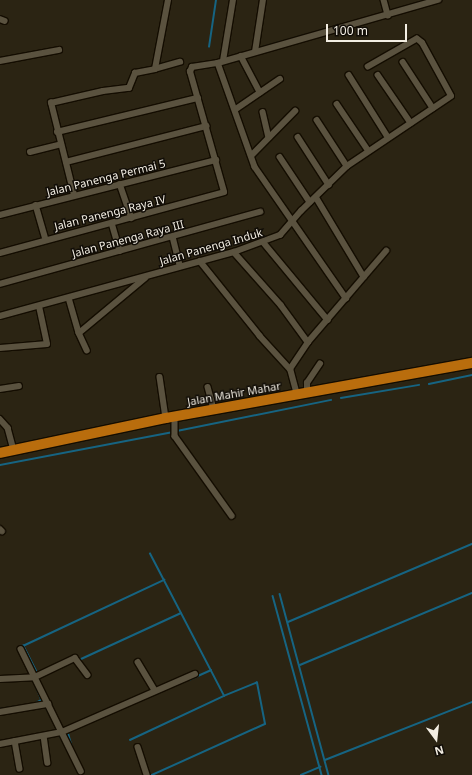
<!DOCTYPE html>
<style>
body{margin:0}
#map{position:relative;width:472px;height:775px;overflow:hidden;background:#2b2413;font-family:"Noto Sans",sans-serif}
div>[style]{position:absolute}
.stream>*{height:1.5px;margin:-0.75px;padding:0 0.75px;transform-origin:0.75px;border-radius:0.75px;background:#166482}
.roads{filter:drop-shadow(1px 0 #140d01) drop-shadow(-1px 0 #140d01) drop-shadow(0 1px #140d01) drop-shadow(0 -1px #140d01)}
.street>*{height:5.5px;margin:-2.75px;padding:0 2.75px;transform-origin:2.75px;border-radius:2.75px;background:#5a523f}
.highway>*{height:10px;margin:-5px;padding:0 5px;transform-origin:5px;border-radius:5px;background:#b96d0d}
span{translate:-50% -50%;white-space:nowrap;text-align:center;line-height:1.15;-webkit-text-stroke:3px #110d07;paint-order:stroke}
.street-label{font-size:11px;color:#f3eee3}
.north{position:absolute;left:416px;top:719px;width:40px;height:40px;-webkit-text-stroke:3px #110d07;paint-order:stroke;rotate:165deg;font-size:11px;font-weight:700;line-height:16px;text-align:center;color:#f3eee3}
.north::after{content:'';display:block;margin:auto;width:14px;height:18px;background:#f3eee3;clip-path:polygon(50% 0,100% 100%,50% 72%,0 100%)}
.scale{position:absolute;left:326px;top:24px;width:81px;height:18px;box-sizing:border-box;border:2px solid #f3eee3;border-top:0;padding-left:5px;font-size:12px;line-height:14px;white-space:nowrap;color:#f3eee3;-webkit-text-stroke:3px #110d07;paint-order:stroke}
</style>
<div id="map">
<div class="stream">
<i style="left:408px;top:6px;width:20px;rotate:-18deg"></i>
<i style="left:209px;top:47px;width:48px;rotate:-81.5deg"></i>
<i style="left:263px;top:47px;width:80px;rotate:-15.9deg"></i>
<i style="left:245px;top:58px;width:8px;rotate:-23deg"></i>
<i style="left:231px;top:62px;width:10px;rotate:-17deg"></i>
<i style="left:429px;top:384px;width:44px;rotate:-11.8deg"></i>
<i style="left:341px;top:398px;width:79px;rotate:-9.5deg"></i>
<i style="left:177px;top:431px;width:157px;rotate:-11.4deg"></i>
<i style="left:0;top:465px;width:176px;rotate:-10.8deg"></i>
<i style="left:280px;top:594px;width:188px;rotate:74.9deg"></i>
<i style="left:273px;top:596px;width:186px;rotate:74.7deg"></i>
<i style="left:288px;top:622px;width:200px;rotate:-23deg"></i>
<i style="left:79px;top:660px;width:112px;rotate:-24.7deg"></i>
<i style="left:300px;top:665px;width:186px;rotate:-22.7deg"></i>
<i style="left:55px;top:670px;width:22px;rotate:-24deg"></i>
<i style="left:33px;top:672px;width:3px;rotate:-18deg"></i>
<i style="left:36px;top:671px;width:28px;rotate:-117deg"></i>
<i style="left:23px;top:646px;width:156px;rotate:-25.1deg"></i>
<i style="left:189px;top:680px;width:24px;rotate:-24deg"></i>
<i style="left:36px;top:686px;width:15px;rotate:67deg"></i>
<i style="left:42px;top:700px;width:6px;rotate:149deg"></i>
<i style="left:46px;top:707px;width:26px;rotate:62deg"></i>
<i style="left:0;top:709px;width:25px;rotate:-9deg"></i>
<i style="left:68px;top:732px;width:22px;rotate:74deg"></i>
<i style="left:59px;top:734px;width:23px;rotate:59deg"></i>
<i style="left:130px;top:740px;width:104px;rotate:-25.1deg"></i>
<i style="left:224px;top:696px;width:160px;rotate:-117.5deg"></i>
<i style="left:325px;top:760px;width:158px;rotate:-21.5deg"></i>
<i style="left:152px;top:775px;width:124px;rotate:-24.3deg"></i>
<i style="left:265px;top:724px;width:42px;rotate:-101deg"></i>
<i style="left:257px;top:683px;width:35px;rotate:158deg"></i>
<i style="left:301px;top:775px;width:21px;rotate:-23deg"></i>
</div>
<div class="roads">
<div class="street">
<i style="left:384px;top:0;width:16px;rotate:75deg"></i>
<i style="left:0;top:19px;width:5px;rotate:22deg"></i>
<i style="left:255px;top:52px;width:53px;rotate:-81.3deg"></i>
<i style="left:241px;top:56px;width:41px;rotate:62.2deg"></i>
<i style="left:0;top:61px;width:60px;rotate:-10.6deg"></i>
<i style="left:223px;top:61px;width:62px;rotate:-80.7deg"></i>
<i style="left:403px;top:62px;width:55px;rotate:56.9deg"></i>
<i style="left:218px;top:63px;width:110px;rotate:70.4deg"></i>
<i style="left:255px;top:167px;width:160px;rotate:55.2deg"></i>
<i style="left:155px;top:69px;width:26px;rotate:-16deg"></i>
<i style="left:349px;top:75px;width:73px;rotate:57.8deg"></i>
<i style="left:378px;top:75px;width:58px;rotate:55.5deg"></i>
<i style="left:337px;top:104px;width:55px;rotate:56deg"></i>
<i style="left:236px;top:109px;width:53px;rotate:-34.3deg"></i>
<i style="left:263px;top:112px;width:26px;rotate:77deg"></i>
<i style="left:317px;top:120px;width:55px;rotate:56.9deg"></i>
<i style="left:57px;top:132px;width:145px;rotate:-13.6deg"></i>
<i style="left:298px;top:137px;width:57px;rotate:57.1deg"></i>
<i style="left:30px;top:152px;width:32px;rotate:-14deg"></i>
<i style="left:251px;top:156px;width:63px;rotate:-45.6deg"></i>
<i style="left:280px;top:157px;width:54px;rotate:56.3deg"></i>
<i style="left:66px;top:162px;width:145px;rotate:-14.4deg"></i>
<i style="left:120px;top:184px;width:36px;rotate:71deg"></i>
<i style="left:74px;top:195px;width:95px;rotate:-104deg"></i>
<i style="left:51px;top:103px;width:53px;rotate:-13deg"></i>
<i style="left:103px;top:91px;width:26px;rotate:-7deg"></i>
<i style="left:129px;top:88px;width:16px;rotate:-68deg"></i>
<i style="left:135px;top:73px;width:20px;rotate:-11deg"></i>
<i style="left:155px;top:69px;width:70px;rotate:-79.3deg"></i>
<i style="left:316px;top:197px;width:93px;rotate:59deg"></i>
<i style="left:36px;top:205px;width:35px;rotate:74deg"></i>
<i style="left:0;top:215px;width:223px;rotate:-14.3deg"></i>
<i style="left:112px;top:223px;width:29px;rotate:74deg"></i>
<i style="left:173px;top:237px;width:30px;rotate:76deg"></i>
<i style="left:264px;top:243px;width:100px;rotate:50.3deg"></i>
<i style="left:234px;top:252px;width:71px;rotate:48.4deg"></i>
<i style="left:281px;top:305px;width:46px;rotate:53.9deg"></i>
<i style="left:0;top:253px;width:232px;rotate:-15.2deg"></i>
<i style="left:224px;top:192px;width:125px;rotate:-105.8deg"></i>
<i style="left:190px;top:72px;width:5px;rotate:-68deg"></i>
<i style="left:192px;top:67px;width:26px;rotate:-9deg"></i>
<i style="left:218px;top:63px;width:229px;rotate:-16deg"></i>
<i style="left:200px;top:261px;width:96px;rotate:51.3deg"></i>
<i style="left:260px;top:336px;width:45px;rotate:47.7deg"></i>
<i style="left:0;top:284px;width:270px;rotate:-15.5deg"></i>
<i style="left:69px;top:298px;width:36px;rotate:74deg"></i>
<i style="left:79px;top:333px;width:86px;rotate:-39.8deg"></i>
<i style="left:0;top:316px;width:243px;rotate:-15.3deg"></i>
<i style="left:234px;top:252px;width:49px;rotate:-20.3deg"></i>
<i style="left:280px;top:235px;width:32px;rotate:-49deg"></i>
<i style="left:301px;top:211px;width:64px;rotate:-44.4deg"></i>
<i style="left:347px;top:166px;width:125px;rotate:-33.9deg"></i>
<i style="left:451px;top:96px;width:60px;rotate:-118.7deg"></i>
<i style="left:422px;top:43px;width:6px;rotate:-141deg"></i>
<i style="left:417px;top:39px;width:56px;rotate:150.3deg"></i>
<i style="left:79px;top:333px;width:19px;rotate:65deg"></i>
<i style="left:0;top:348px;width:47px;rotate:-4.9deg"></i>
<i style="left:47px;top:344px;width:38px;rotate:-102deg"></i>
<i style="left:160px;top:377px;width:41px;rotate:81.7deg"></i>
<i style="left:208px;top:387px;width:23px;rotate:75deg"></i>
<i style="left:0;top:389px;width:19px;rotate:-9deg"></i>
<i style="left:307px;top:393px;width:10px;rotate:-90deg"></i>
<i style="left:307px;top:383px;width:23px;rotate:-56deg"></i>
<i style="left:297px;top:395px;width:27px;rotate:-105deg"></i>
<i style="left:290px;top:369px;width:32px;rotate:-56deg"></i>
<i style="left:308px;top:342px;width:120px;rotate:-49.4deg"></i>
<i style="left:175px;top:416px;width:20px;rotate:90deg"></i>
<i style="left:175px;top:436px;width:98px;rotate:54.5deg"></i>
<i style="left:0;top:419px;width:12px;rotate:48deg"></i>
<i style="left:8px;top:428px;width:23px;rotate:75deg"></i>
<i style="left:0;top:529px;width:3px;rotate:45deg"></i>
<i style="left:21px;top:649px;width:136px;rotate:63.8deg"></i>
<i style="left:138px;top:662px;width:33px;rotate:59deg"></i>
<i style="left:0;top:679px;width:35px;rotate:-3deg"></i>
<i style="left:35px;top:677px;width:44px;rotate:-25.4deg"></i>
<i style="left:75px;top:658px;width:21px;rotate:53deg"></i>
<i style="left:0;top:712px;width:49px;rotate:-9.5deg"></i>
<i style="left:44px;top:736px;width:27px;rotate:82deg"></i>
<i style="left:15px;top:741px;width:28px;rotate:80deg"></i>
<i style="left:0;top:744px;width:63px;rotate:-11deg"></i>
<i style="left:62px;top:732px;width:145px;rotate:-23.6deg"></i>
<i style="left:138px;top:747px;width:29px;rotate:72deg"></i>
</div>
<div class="highway">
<i style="left:0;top:453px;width:170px;rotate:-11.9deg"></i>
<i style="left:166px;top:418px;width:311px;rotate:-10.2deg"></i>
</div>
</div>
<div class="street-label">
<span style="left:106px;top:178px;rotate:-14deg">Jalan Panenga Permai 5</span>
<span style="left:110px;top:213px;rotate:-14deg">Jalan Panenga Raya IV</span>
<span style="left:128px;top:239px;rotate:-15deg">Jalan Panenga Raya III</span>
<span style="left:211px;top:247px;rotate:-16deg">Jalan Panenga Induk</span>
<span style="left:234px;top:394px;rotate:-10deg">Jalan Mahir Mahar</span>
</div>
<div class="north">N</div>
<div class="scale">100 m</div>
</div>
